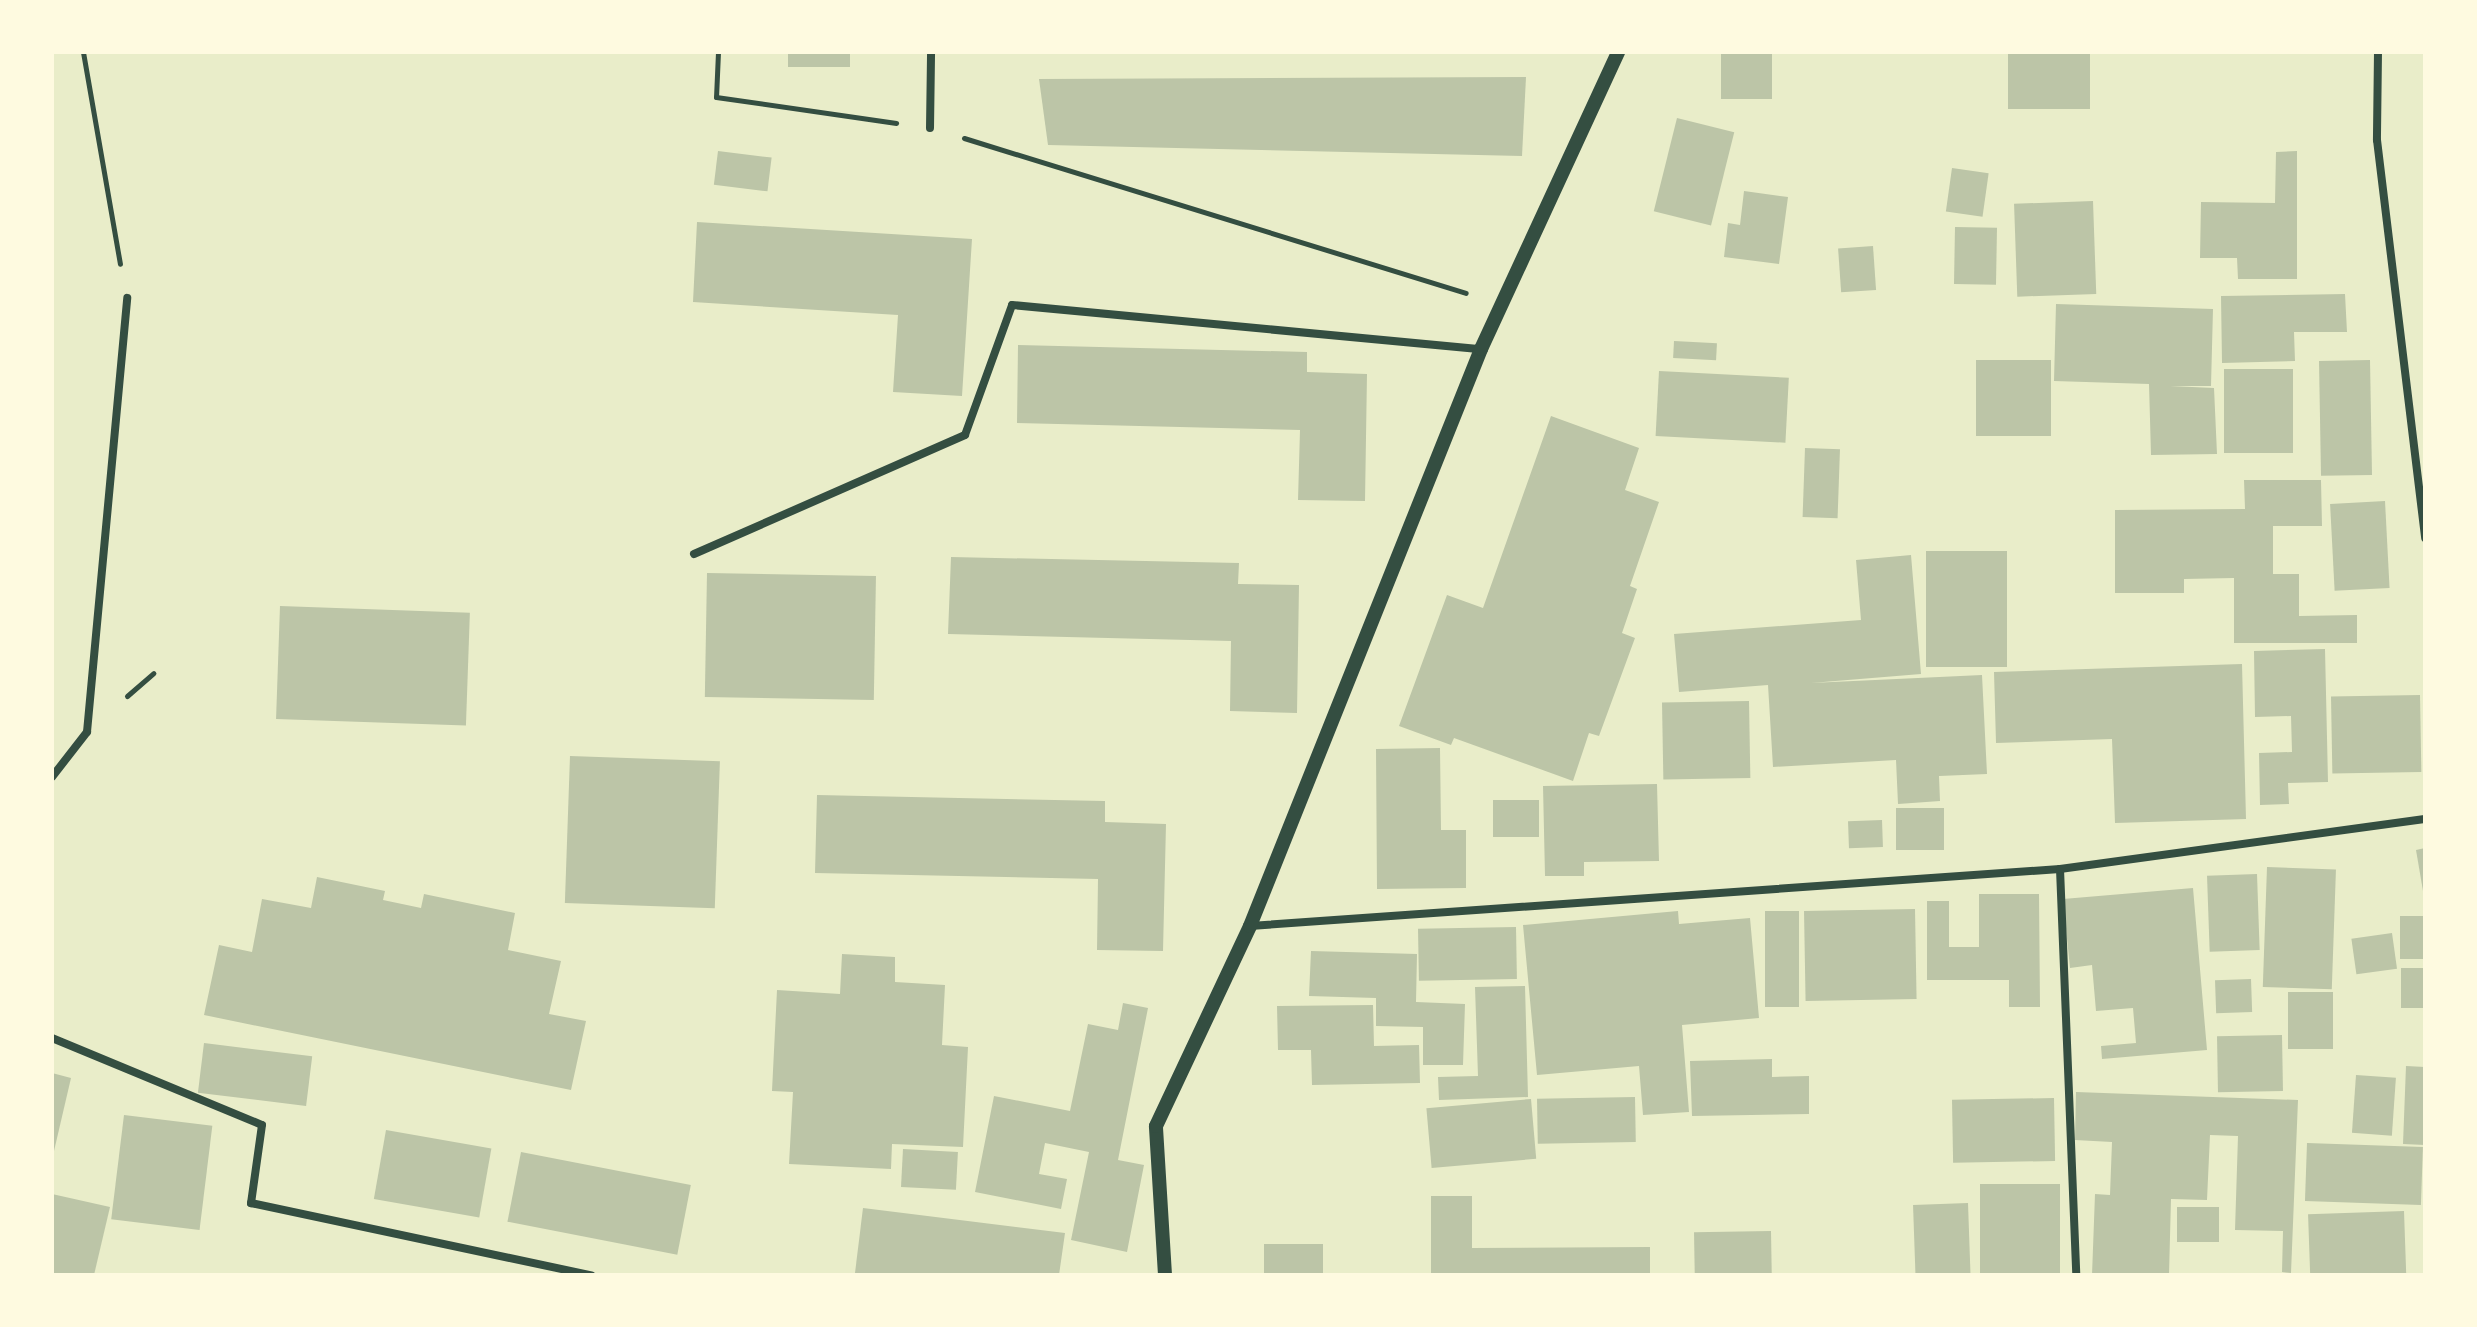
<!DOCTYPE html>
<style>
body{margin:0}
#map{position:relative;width:2477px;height:1327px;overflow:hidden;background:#e9edc9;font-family:Jost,sans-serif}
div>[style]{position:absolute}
.building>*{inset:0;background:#bcc5a7;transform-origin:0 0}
.path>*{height:5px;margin:-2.5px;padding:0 2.5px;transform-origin:2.5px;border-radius:2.5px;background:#344e41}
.minor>*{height:8px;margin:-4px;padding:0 4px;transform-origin:4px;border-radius:4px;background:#344e41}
.tertiary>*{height:14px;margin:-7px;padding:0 7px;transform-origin:7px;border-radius:7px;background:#344e41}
span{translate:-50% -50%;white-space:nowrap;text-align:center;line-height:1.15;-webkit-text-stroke:8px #fefae0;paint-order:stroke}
.frame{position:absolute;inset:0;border:54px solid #fefae0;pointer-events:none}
</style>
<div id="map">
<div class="building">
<i style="left:788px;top:52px;width:62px;height:15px"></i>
<i style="left:1721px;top:52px;width:51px;height:47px"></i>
<i style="left:2008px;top:52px;width:82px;height:57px"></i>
<i style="clip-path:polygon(1526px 77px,1522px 156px,1048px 145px,1039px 79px)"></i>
<i style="left:1677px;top:118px;width:59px;height:96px;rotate:14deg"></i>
<i style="left:718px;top:151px;width:54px;height:34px;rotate:7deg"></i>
<i style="clip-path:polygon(2297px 151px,2297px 279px,2238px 279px,2237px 258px,2200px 258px,2201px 202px,2275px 203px,2276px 152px)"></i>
<i style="left:1952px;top:168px;width:37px;height:44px;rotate:8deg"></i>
<i style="clip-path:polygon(1744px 191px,1788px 197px,1779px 264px,1724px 257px,1728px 223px,1740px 225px)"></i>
<i style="left:2093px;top:201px;width:93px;height:79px;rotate:88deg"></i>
<i style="clip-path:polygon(697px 222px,972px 239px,962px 396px,893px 392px,898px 315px,693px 302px)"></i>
<i style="left:1955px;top:227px;width:42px;height:57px;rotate:1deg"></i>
<i style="left:1873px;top:246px;width:44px;height:35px;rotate:86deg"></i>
<i style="clip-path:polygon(2345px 294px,2347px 332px,2294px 332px,2295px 361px,2222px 363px,2221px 296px)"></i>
<i style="clip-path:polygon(2056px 304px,2213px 309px,2211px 386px,2170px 386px,2214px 388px,2217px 454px,2151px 455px,2149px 384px,2054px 381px)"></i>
<i style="left:1674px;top:341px;width:43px;height:17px;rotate:3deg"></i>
<i style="clip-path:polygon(1018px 345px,1307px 352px,1307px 372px,1367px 374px,1365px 501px,1298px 500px,1300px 430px,1017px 423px)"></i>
<i style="left:1976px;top:360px;width:75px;height:76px"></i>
<i style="left:2370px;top:360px;width:115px;height:51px;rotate:89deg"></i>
<i style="left:2224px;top:369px;width:69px;height:84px"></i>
<i style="left:1659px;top:371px;width:130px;height:65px;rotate:3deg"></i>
<i style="clip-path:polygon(1551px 416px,1639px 448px,1625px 490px,1659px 502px,1630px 586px,1637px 589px,1622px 633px,1635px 638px,1599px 736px,1589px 733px,1573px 781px,1454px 738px,1451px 745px,1399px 726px,1447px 595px,1483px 608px)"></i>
<i style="left:1805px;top:448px;width:35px;height:69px;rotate:2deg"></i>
<i style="clip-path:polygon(2244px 480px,2321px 480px,2322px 526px,2273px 526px,2273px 574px,2299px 574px,2299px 616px,2357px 615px,2357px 643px,2234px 643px,2234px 578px,2184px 579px,2184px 593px,2115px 593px,2115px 510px,2245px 509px)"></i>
<i style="left:2385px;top:501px;width:87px;height:55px;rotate:87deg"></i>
<i style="left:2007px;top:551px;width:116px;height:81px;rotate:90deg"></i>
<i style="clip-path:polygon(1911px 555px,1921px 674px,1811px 683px,1982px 675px,1987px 774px,1939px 776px,1940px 801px,1898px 804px,1896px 760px,1773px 767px,1768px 685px,1679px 692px,1674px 634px,1861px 620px,1856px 560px)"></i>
<i style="clip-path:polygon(951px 557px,1239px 563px,1238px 584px,1299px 585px,1297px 713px,1230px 711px,1231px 641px,948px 634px)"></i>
<i style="left:707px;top:573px;width:169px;height:124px;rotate:1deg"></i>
<i style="left:280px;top:606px;width:190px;height:113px;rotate:2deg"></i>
<i style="clip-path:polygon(2325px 649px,2328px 782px,2288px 783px,2289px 804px,2260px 805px,2259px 753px,2292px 752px,2291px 716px,2255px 717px,2254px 651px)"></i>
<i style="clip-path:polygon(2242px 664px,2246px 819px,2115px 823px,2112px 739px,1996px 743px,1994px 672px)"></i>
<i style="left:2420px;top:695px;width:77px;height:89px;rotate:89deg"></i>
<i style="left:1749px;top:701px;width:77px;height:87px;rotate:89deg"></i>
<i style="clip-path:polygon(1440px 748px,1441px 830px,1466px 830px,1466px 888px,1377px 889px,1376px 749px)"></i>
<i style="left:570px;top:756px;width:150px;height:147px;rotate:2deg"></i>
<i style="clip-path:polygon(1657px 784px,1659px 861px,1584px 862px,1584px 876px,1545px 876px,1543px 786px)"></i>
<i style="clip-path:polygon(817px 795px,1105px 801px,1105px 822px,1166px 824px,1163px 951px,1097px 950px,1098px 879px,815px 873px)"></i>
<i style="left:1493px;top:800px;width:46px;height:37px"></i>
<i style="left:1896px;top:808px;width:48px;height:42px"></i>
<i style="left:1882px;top:820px;width:27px;height:34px;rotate:88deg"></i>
<i style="clip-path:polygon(2425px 848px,2425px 891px,2423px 891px,2416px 850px)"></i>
<i style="left:2267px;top:867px;width:69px;height:120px;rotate:2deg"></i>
<i style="left:2257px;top:874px;width:76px;height:50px;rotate:88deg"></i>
<i style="clip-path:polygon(317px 877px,385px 891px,383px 900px,421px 908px,424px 894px,515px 913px,508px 950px,561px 961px,549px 1014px,586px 1021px,571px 1090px,204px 1015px,219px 945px,252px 952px,262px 899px,311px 908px)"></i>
<i style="clip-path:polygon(2193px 888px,2207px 1050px,2102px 1059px,2101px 1046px,2136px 1043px,2133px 1008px,2096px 1011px,2092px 965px,2070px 968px,2063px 899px)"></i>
<i style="clip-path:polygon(1979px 894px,2039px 894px,2040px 1007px,2009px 1007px,2009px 980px,1927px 980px,1927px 901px,1949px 901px,1949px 947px,1979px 947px)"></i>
<i style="left:1915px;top:909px;width:90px;height:111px;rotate:89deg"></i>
<i style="clip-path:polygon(1678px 911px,1679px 924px,1750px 918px,1759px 1018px,1682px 1025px,1689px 1112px,1643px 1115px,1639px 1066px,1537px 1075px,1523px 925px)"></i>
<i style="left:1765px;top:911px;width:34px;height:96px"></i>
<i style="left:2425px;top:916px;width:43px;height:25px;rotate:90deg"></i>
<i style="left:1516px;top:927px;width:52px;height:98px;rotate:89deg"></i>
<i style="left:2392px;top:933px;width:36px;height:41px;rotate:82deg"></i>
<i style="clip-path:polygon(1311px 951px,1417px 954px,1416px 1002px,1465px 1004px,1463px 1065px,1423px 1065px,1423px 1027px,1376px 1026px,1376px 998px,1309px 996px)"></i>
<i style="clip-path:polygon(842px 954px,895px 957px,895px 982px,945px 985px,942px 1045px,968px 1047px,963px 1147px,892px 1144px,891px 1169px,789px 1164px,793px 1092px,772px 1091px,777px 990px,840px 994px)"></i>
<i style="left:2425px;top:968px;width:40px;height:24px;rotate:90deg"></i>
<i style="left:2251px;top:979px;width:33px;height:36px;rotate:88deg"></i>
<i style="clip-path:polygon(1525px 986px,1528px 1097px,1439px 1100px,1438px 1077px,1478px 1076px,1475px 987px)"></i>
<i style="left:2288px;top:992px;width:45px;height:57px"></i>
<i style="clip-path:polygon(1123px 1003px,1148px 1008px,1118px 1160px,1144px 1165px,1127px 1252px,1071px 1240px,1089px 1152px,1045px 1143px,1039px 1174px,1067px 1179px,1061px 1209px,975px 1192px,994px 1096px,1070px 1111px,1088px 1024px,1118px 1030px)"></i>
<i style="clip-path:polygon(1373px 1005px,1374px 1046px,1419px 1045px,1420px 1083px,1312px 1085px,1311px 1050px,1278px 1050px,1277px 1006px)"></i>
<i style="left:2282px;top:1035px;width:56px;height:65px;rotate:89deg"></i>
<i style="left:204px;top:1043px;width:109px;height:50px;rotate:7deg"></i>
<i style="clip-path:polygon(1772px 1059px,1772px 1077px,1809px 1076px,1809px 1114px,1692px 1116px,1690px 1061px)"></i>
<i style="clip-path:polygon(2406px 1066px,2425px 1067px,2425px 1145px,2403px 1144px)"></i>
<i style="clip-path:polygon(52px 1073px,71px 1078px,54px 1151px,52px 1151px)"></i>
<i style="left:2356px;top:1075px;width:40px;height:58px;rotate:4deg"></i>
<i style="clip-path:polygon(2076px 1092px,2298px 1100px,2291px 1273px,2282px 1272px,2283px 1231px,2235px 1230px,2238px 1136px,2210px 1135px,2207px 1200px,2171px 1199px,2169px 1275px,2092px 1275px,2095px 1194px,2110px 1195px,2112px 1142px,2075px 1140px)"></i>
<i style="left:1635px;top:1097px;width:45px;height:98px;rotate:89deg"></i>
<i style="left:2054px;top:1098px;width:63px;height:102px;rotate:89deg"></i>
<i style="left:1531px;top:1099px;width:60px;height:105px;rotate:85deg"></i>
<i style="left:124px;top:1115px;width:89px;height:105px;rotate:7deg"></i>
<i style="left:386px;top:1130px;width:107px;height:70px;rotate:10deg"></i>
<i style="left:2307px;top:1143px;width:116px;height:58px;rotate:2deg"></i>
<i style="left:903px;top:1149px;width:55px;height:38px;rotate:3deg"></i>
<i style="left:521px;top:1152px;width:173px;height:71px;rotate:11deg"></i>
<i style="left:1980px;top:1184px;width:80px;height:91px"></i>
<i style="clip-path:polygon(52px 1194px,110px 1207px,94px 1275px,52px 1275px)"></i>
<i style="clip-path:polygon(1431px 1196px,1472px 1196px,1472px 1248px,1650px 1247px,1650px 1275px,1431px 1275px)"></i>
<i style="left:1968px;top:1203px;width:72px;height:55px;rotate:88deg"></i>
<i style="left:2177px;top:1207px;width:42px;height:35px"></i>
<i style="clip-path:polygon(863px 1208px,1065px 1233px,1059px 1275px,855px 1273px)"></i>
<i style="left:2404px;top:1211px;width:64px;height:96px;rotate:88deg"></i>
<i style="left:1771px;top:1231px;width:44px;height:77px;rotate:89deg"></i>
<i style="left:1323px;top:1244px;width:31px;height:59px;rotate:90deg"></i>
</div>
<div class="path">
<i style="left:83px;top:52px;width:215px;rotate:80.1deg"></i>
<i style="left:718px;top:52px;width:45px;rotate:92.5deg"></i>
<i style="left:716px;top:97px;width:182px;rotate:8.2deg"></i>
<i style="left:964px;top:138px;width:525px;rotate:17.16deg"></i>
<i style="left:127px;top:696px;width:35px;rotate:-41deg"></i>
</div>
<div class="minor">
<i style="left:2378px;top:52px;width:88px;rotate:90.7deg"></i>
<i style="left:2377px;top:140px;width:401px;rotate:83.1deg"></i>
<i style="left:930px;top:128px;width:76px;rotate:-89.2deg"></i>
<i style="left:694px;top:554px;width:296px;rotate:-23.7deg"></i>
<i style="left:965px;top:435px;width:138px;rotate:-70.1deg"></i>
<i style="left:1012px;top:305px;width:471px;rotate:5.4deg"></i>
<i style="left:52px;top:777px;width:57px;rotate:-52.1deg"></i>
<i style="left:87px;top:732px;width:436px;rotate:-84.7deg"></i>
<i style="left:2060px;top:869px;width:406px;rotate:87.7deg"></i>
<i style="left:1250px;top:926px;width:812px;rotate:-4.03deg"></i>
<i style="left:2060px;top:869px;width:368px;rotate:-7.8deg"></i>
<i style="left:52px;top:1038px;width:227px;rotate:22.5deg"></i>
<i style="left:262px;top:1125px;width:79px;rotate:98deg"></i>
<i style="left:251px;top:1203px;width:348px;rotate:12deg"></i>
</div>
<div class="tertiary">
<i style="left:1165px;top:1275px;width:149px;rotate:-93.5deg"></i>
<i style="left:1156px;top:1126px;width:221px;rotate:-64.8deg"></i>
<i style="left:1250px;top:926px;width:622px;rotate:-68.18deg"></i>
<i style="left:1481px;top:349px;width:327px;rotate:-65.2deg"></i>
</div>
<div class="frame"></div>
</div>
